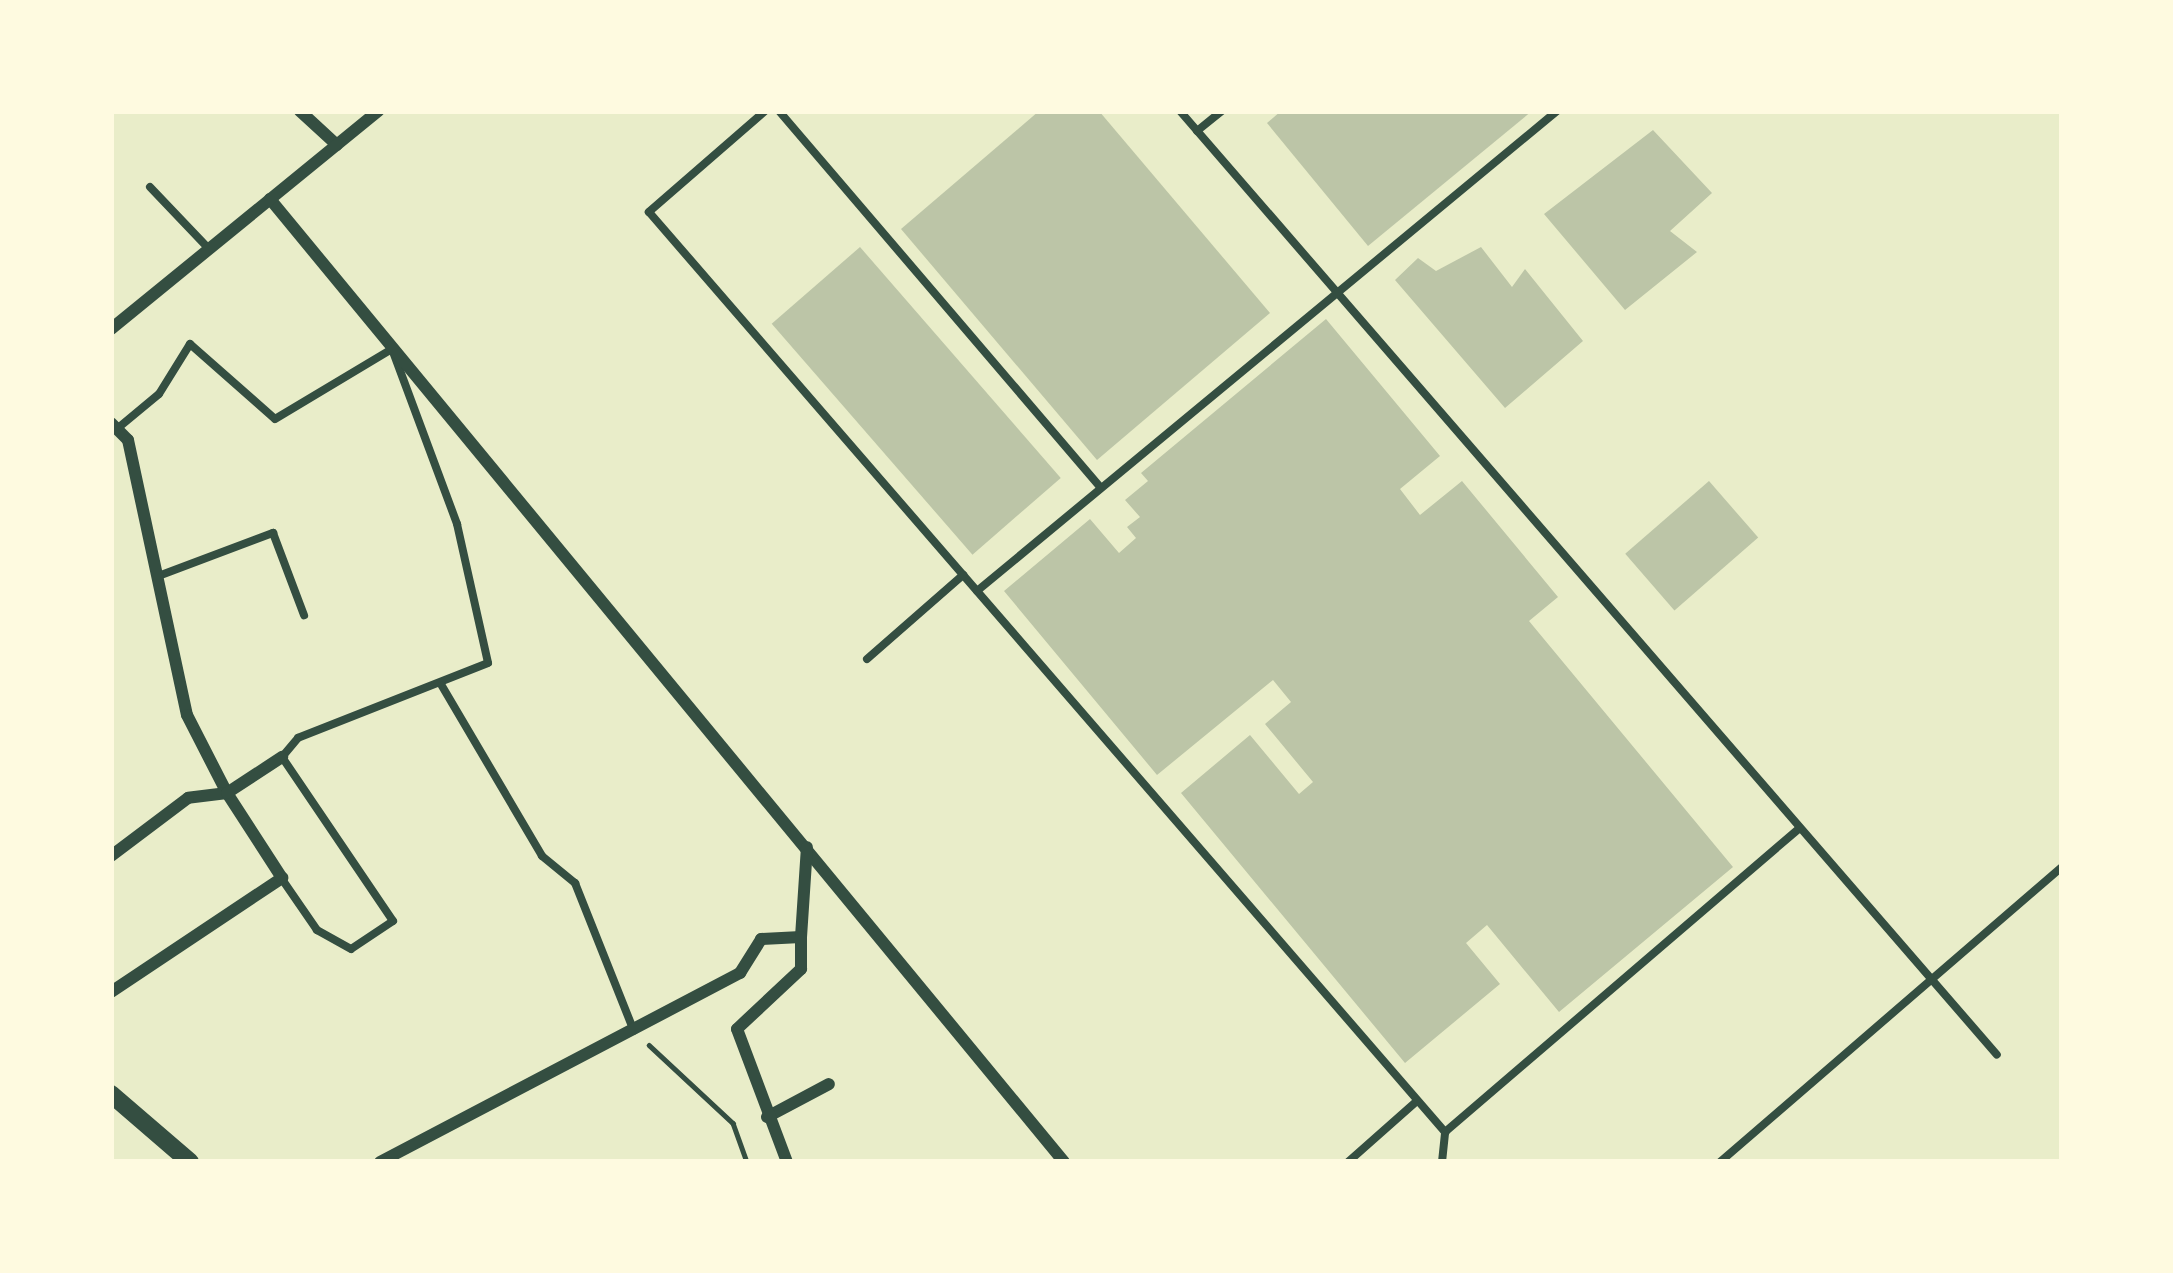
<!DOCTYPE html>
<style>
body{margin:0}
#map{position:relative;width:2173px;height:1273px;overflow:hidden;background:#e9edc9;font-family:Karla,sans-serif}
div>[style]{position:absolute}
.building>*{inset:0;background:#bcc5a7;transform-origin:0 0}
.path>*{height:4.5px;margin:-2.25px;padding:0 2.25px;transform-origin:2.25px;border-radius:2.25px;background:#344e41}
.service>*{height:8px;margin:-4px;padding:0 4px;transform-origin:4px;border-radius:4px;background:#344e41}
.minor>*{height:12px;margin:-6px;padding:0 6px;transform-origin:6px;border-radius:6px;background:#344e41}
.tertiary>*{height:18px;margin:-9px;padding:0 9px;transform-origin:9px;border-radius:9px;background:#344e41}
span{translate:-50% -50%;white-space:nowrap;text-align:center;line-height:1.15;-webkit-text-stroke:9px #fefae0;paint-order:stroke}
.frame{position:absolute;inset:0;border:114px solid #fefae0;pointer-events:none}
</style>
<div id="map">
<div class="building">
<i style="clip-path:polygon(1039px 111px,1099px 111px,1270px 313px,1097px 460px,901px 229px)"></i>
<i style="clip-path:polygon(1281px 111px,1532px 111px,1368px 246px,1267px 123px)"></i>
<i style="clip-path:polygon(1653px 130px,1712px 193px,1670px 231px,1697px 252px,1625px 310px,1544px 214px)"></i>
<i style="left:860px;top:247px;width:306px;height:117px;rotate:49deg"></i>
<i style="clip-path:polygon(1481px 247px,1512px 287px,1525px 269px,1583px 341px,1505px 408px,1395px 280px,1418px 258px,1436px 271px)"></i>
<i style="clip-path:polygon(1326px 319px,1440px 456px,1400px 489px,1420px 515px,1462px 481px,1558px 597px,1529px 621px,1733px 867px,1559px 1012px,1487px 925px,1466px 943px,1500px 984px,1405px 1063px,1181px 793px,1250px 735px,1299px 794px,1313px 782px,1265px 724px,1291px 702px,1273px 680px,1157px 775px,1004px 591px,1090px 519px,1119px 553px,1136px 538px,1127px 527px,1140px 517px,1125px 500px,1148px 481px,1141px 473px)"></i>
<i style="left:1709px;top:481px;width:75px;height:111px;rotate:49deg"></i>
</div>
<div class="path">
<i style="left:649px;top:1045px;width:115px;rotate:42.9deg"></i>
<i style="left:733px;top:1123px;width:41px;rotate:70.3deg"></i>
</div>
<div class="service">
<i style="left:765px;top:111px;width:154px;rotate:139deg"></i>
<i style="left:649px;top:212px;width:1217px;rotate:49.13deg"></i>
<i style="left:779px;top:111px;width:494px;rotate:49.5deg"></i>
<i style="left:1180px;top:111px;width:1248px;rotate:49.12deg"></i>
<i style="left:1197px;top:131px;width:32px;rotate:-39deg"></i>
<i style="left:150px;top:187px;width:86px;rotate:46.4deg"></i>
<i style="left:118px;top:428px;width:53px;rotate:-39.7deg"></i>
<i style="left:159px;top:394px;width:59px;rotate:-58.2deg"></i>
<i style="left:190px;top:344px;width:113px;rotate:41.4deg"></i>
<i style="left:275px;top:419px;width:136px;rotate:-30.9deg"></i>
<i style="left:392px;top:349px;width:187px;rotate:69.6deg"></i>
<i style="left:457px;top:524px;width:142px;rotate:77.4deg"></i>
<i style="left:488px;top:663px;width:204px;rotate:158.5deg"></i>
<i style="left:298px;top:738px;width:25px;rotate:130deg"></i>
<i style="left:282px;top:757px;width:198px;rotate:55.9deg"></i>
<i style="left:393px;top:921px;width:50px;rotate:146.3deg"></i>
<i style="left:351px;top:949px;width:39px;rotate:-151deg"></i>
<i style="left:317px;top:930px;width:62px;rotate:-124.5deg"></i>
<i style="left:161px;top:575px;width:120px;rotate:-20.6deg"></i>
<i style="left:273px;top:533px;width:88px;rotate:69.3deg"></i>
<i style="left:977px;top:591px;width:753px;rotate:-39.61deg"></i>
<i style="left:867px;top:659px;width:128px;rotate:-41.2deg"></i>
<i style="left:442px;top:686px;width:197px;rotate:59.5deg"></i>
<i style="left:542px;top:856px;width:43px;rotate:39.3deg"></i>
<i style="left:575px;top:883px;width:159px;rotate:68.3deg"></i>
<i style="left:1348px;top:1162px;width:92px;rotate:-41.5deg"></i>
<i style="left:1442px;top:1162px;width:30px;rotate:-84deg"></i>
<i style="left:1445px;top:1132px;width:467px;rotate:-40.6deg"></i>
<i style="left:1720px;top:1162px;width:452px;rotate:-40.8deg"></i>
</div>
<div class="minor">
<i style="left:300px;top:111px;width:50px;rotate:42.6deg"></i>
<i style="left:270px;top:199px;width:1248px;rotate:50.49deg"></i>
<i style="left:111px;top:329px;width:345px;rotate:-39.2deg"></i>
<i style="left:111px;top:423px;width:24px;rotate:45deg"></i>
<i style="left:128px;top:440px;width:281px;rotate:77.9deg"></i>
<i style="left:187px;top:715px;width:88px;rotate:62.9deg"></i>
<i style="left:227px;top:793px;width:39px;rotate:173deg"></i>
<i style="left:188px;top:798px;width:96px;rotate:143deg"></i>
<i style="left:111px;top:992px;width:206px;rotate:-33.7deg"></i>
<i style="left:282px;top:878px;width:101px;rotate:-122.9deg"></i>
<i style="left:227px;top:793px;width:66px;rotate:-33.2deg"></i>
<i style="left:767px;top:1117px;width:70px;rotate:-28deg"></i>
<i style="left:380px;top:1162px;width:407px;rotate:-27.7deg"></i>
<i style="left:740px;top:973px;width:40px;rotate:-58deg"></i>
<i style="left:761px;top:939px;width:40px;rotate:-2.9deg"></i>
<i style="left:801px;top:937px;width:90px;rotate:-86.2deg"></i>
<i style="left:787px;top:1162px;width:142px;rotate:-110.6deg"></i>
<i style="left:737px;top:1029px;width:88px;rotate:-43.2deg"></i>
<i style="left:801px;top:969px;width:32px;rotate:-90deg"></i>
</div>
<div class="tertiary">
<i style="left:111px;top:1094px;width:104px;rotate:40.7deg"></i>
</div>
<div class="frame"></div>
</div>
